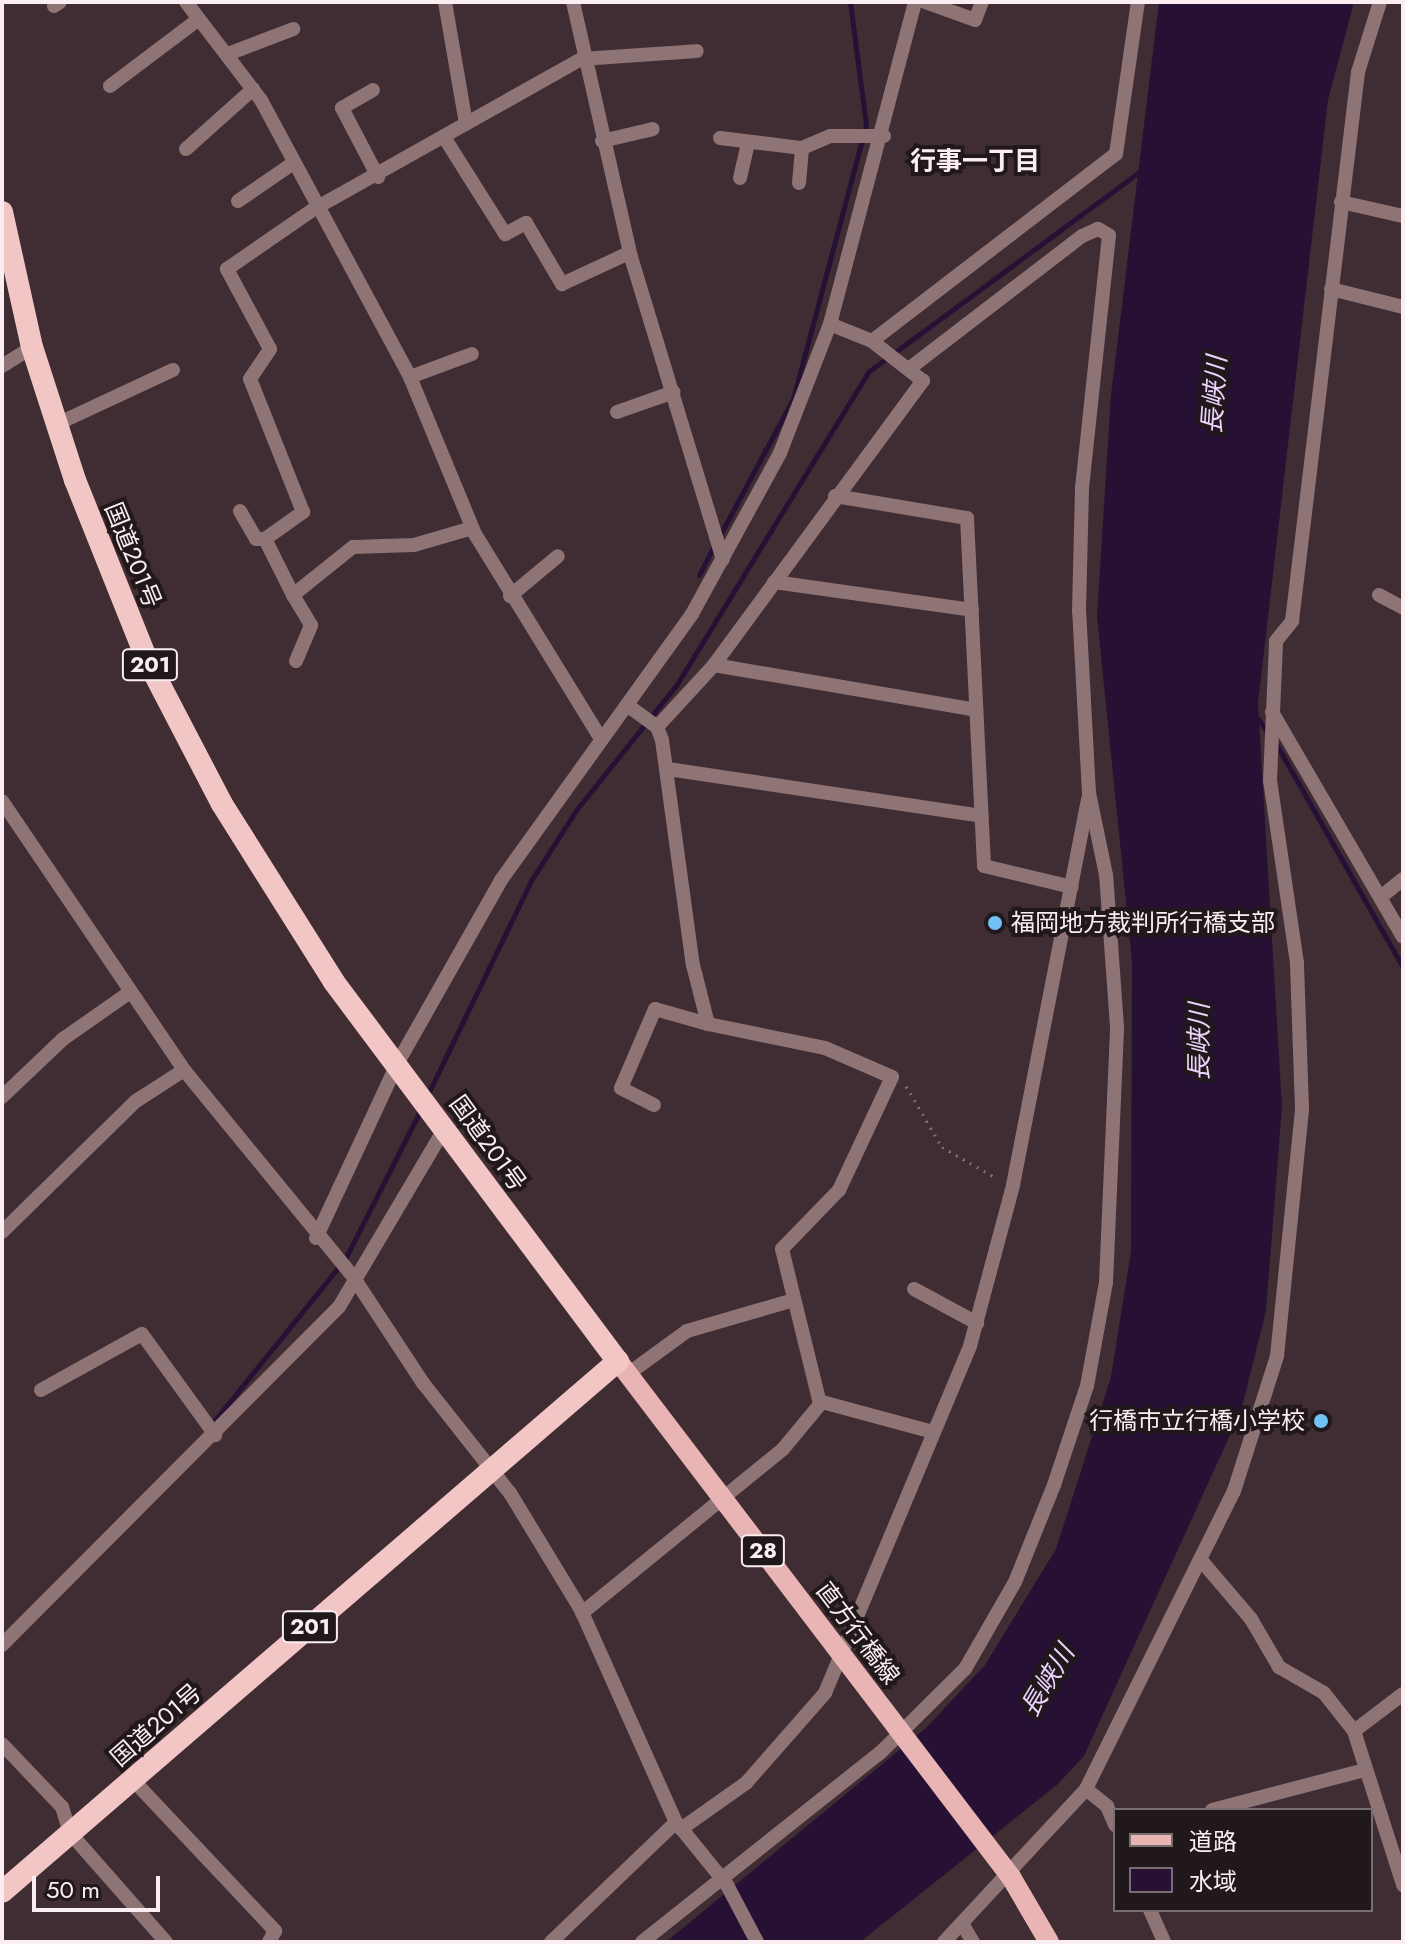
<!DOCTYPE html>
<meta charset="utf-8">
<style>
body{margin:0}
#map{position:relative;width:1405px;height:1944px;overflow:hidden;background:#402c33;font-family:Jost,"Noto Sans JP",sans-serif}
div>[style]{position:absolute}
.water>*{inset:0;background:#261135}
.stream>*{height:5px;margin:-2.5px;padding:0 2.5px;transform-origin:2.5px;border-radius:2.5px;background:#261135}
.path>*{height:3px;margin-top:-1.5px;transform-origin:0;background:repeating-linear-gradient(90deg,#7f6d73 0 2px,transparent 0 8px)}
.minor>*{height:14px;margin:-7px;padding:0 7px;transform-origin:7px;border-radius:7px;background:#8e7474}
.primary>*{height:20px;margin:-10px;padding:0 10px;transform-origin:10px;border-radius:10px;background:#e9b5b4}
.trunk>*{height:22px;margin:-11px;padding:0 11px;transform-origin:11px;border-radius:11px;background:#f2c6c4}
.dots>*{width:22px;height:22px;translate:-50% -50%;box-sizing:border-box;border:4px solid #21181b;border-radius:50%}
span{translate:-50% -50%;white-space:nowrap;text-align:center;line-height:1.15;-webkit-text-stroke:8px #21181b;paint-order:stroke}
.shield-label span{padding:2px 6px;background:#21181b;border:2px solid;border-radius:6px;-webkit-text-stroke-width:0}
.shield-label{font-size:22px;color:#fbeef2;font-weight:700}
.street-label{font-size:24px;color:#fbeef2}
.poi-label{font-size:24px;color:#fbeef2}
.left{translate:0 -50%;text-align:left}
.right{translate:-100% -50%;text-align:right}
.neighbourhood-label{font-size:26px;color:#fbeef2;font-weight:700}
.water-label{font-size:26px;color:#ead4fd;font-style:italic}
.frame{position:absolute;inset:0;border:4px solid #fbeef2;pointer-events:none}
.legend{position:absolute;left:1113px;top:1808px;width:260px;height:104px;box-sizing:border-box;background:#21181b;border:2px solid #786e71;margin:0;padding:10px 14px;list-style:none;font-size:24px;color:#fbeef2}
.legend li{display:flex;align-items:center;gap:16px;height:40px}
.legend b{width:40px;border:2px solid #786e71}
.scale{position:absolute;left:32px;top:1876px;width:128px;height:36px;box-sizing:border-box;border:4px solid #fbeef2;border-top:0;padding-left:10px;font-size:24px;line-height:28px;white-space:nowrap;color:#fbeef2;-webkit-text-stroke:6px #21181b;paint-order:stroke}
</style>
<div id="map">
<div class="water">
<i style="clip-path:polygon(1159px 2px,1354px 2px,1328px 100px,1258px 703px,1282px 1107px,1266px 1311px,1241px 1411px,1084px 1756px,1058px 1784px,860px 1942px,666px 1942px,926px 1728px,985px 1665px,1056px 1549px,1111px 1377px,1131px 1251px,1132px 962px,1097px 616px,1111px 395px)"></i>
</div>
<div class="stream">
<i style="left:720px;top:535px;width:154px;rotate:-61.8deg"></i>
<i style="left:793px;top:399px;width:284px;rotate:-75.1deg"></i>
<i style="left:866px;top:125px;width:124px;rotate:-97.4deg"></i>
<i style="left:699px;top:575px;width:35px;rotate:-63deg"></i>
<i style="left:1256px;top:716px;width:22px;rotate:54deg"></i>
<i style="left:1275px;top:742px;width:259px;rotate:60.4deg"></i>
<i style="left:427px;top:1096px;width:241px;rotate:-64.2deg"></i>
<i style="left:532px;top:879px;width:83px;rotate:-57.3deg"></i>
<i style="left:577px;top:809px;width:160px;rotate:-51.3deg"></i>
<i style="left:677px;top:684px;width:366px;rotate:-58.5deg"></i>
<i style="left:868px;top:372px;width:347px;rotate:-36.4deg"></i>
<i style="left:211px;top:1425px;width:213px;rotate:-51.1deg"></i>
<i style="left:345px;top:1259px;width:168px;rotate:-63.1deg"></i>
</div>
<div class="path">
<i style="left:906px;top:1086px;width:71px;rotate:59.5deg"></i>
<i style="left:942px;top:1147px;width:64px;rotate:29.7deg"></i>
</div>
<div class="minor">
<i style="left:186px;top:2px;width:123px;rotate:52.6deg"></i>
<i style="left:261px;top:100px;width:315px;rotate:61.7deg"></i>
<i style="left:410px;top:377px;width:170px;rotate:67.5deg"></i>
<i style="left:475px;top:534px;width:238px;rotate:58.4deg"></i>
<i style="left:445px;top:2px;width:123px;rotate:80.2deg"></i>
<i style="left:573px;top:2px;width:262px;rotate:77.2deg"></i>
<i style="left:631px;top:257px;width:316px;rotate:73.1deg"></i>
<i style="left:925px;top:2px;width:53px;rotate:19.8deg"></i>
<i style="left:975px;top:20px;width:19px;rotate:-69deg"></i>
<i style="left:54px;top:6px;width:7px;rotate:-34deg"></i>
<i style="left:228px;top:54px;width:70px;rotate:-21deg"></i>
<i style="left:110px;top:86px;width:111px;rotate:-37deg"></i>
<i style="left:373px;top:90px;width:36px;rotate:150deg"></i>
<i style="left:342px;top:108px;width:78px;rotate:62.4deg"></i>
<i style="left:444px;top:137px;width:115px;rotate:57.8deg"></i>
<i style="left:505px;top:234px;width:24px;rotate:-28deg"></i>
<i style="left:526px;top:223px;width:71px;rotate:59.5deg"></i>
<i style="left:562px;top:284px;width:74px;rotate:-24.8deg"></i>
<i style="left:720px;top:138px;width:83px;rotate:7deg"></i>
<i style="left:602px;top:141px;width:52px;rotate:-13.2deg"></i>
<i style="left:186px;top:149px;width:90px;rotate:-41.8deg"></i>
<i style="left:740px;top:178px;width:36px;rotate:-77deg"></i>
<i style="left:799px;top:183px;width:35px;rotate:-85deg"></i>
<i style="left:802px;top:148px;width:30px;rotate:-23deg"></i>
<i style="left:830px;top:136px;width:54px"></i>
<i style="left:238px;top:201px;width:65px;rotate:-34.4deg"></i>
<i style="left:1341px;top:202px;width:64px;rotate:12.7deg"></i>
<i style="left:1331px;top:289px;width:74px;rotate:14deg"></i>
<i style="left:872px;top:341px;width:307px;rotate:-37.5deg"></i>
<i style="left:1116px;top:154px;width:154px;rotate:-81.8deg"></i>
<i style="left:2px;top:366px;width:36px;rotate:-32deg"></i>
<i style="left:410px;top:377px;width:66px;rotate:-20.4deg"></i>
<i style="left:617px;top:412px;width:60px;rotate:-19.3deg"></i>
<i style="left:57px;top:424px;width:128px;rotate:-25deg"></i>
<i style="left:835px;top:496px;width:134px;rotate:9.5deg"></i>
<i style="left:967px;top:518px;width:348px;rotate:87.2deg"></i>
<i style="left:984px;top:866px;width:90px;rotate:13.4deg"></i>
<i style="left:240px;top:511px;width:32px;rotate:60deg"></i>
<i style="left:256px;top:539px;width:9px"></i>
<i style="left:265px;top:539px;width:63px;rotate:63.4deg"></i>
<i style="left:265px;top:539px;width:47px;rotate:-35.4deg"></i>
<i style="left:303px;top:512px;width:143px;rotate:-111.7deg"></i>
<i style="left:250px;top:379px;width:36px;rotate:-56deg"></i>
<i style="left:270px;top:349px;width:91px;rotate:-118.3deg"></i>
<i style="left:227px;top:269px;width:106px;rotate:-34.6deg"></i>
<i style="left:314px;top:209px;width:306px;rotate:-29.3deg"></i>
<i style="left:581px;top:59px;width:116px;rotate:-3.9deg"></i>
<i style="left:774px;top:582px;width:200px;rotate:8deg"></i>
<i style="left:1379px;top:595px;width:27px;rotate:28deg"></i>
<i style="left:510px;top:596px;width:62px;rotate:-39.8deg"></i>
<i style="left:296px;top:661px;width:39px;rotate:-67deg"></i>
<i style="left:311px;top:625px;width:35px;rotate:-121deg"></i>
<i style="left:293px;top:595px;width:77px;rotate:-38.7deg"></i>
<i style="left:353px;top:547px;width:61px;rotate:-1.9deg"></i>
<i style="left:414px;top:545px;width:60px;rotate:-16.3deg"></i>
<i style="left:714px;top:665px;width:266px;rotate:9.7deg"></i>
<i style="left:627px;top:705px;width:37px;rotate:36deg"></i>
<i style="left:657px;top:727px;width:14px;rotate:69deg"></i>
<i style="left:662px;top:740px;width:227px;rotate:82.2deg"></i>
<i style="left:693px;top:965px;width:61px;rotate:75.7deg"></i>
<i style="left:708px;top:1024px;width:119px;rotate:11.6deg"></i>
<i style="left:825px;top:1048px;width:73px;rotate:23.4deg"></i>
<i style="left:892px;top:1077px;width:125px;rotate:115.1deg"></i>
<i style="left:839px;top:1190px;width:82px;rotate:134deg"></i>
<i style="left:782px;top:1249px;width:160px;rotate:76.2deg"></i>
<i style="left:1272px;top:712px;width:260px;rotate:59.8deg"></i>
<i style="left:657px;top:727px;width:84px;rotate:-47.4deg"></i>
<i style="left:714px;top:665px;width:353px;rotate:-53.7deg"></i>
<i style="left:923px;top:381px;width:65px;rotate:-141.9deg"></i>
<i style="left:872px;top:341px;width:45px;rotate:-158deg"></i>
<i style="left:668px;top:769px;width:317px;rotate:8.5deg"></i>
<i style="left:2px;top:801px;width:325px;rotate:55.9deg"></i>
<i style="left:184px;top:1070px;width:269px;rotate:50.7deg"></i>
<i style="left:354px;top:1278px;width:126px;rotate:56.7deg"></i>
<i style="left:423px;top:1383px;width:140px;rotate:51.7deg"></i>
<i style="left:510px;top:1493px;width:137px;rotate:58.7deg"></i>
<i style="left:581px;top:1610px;width:232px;rotate:65.9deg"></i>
<i style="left:676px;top:1822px;width:81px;rotate:51deg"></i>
<i style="left:727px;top:1885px;width:64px;rotate:62.2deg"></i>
<i style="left:1382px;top:896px;width:27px;rotate:-39deg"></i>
<i style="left:2px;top:1097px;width:84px;rotate:-43.6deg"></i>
<i style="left:63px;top:1039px;width:82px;rotate:-35deg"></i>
<i style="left:654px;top:1105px;width:37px;rotate:-153deg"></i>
<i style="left:621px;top:1088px;width:86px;rotate:-66.7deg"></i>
<i style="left:655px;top:1009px;width:55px;rotate:15.8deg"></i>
<i style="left:2px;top:1232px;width:187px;rotate:-44.4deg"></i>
<i style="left:136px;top:1101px;width:57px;rotate:-32.9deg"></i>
<i style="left:316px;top:1238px;width:192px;rotate:-65deg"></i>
<i style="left:397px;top:1064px;width:211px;rotate:-60.5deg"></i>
<i style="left:501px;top:880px;width:327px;rotate:-54.3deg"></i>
<i style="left:692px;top:614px;width:183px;rotate:-61.3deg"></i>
<i style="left:780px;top:453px;width:138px;rotate:-68.8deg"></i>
<i style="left:830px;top:324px;width:333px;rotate:-75.2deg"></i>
<i style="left:914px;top:1289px;width:72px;rotate:28.4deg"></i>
<i style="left:628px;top:1374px;width:73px;rotate:-36.1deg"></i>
<i style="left:687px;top:1331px;width:111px;rotate:-16.2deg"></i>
<i style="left:41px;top:1390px;width:115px;rotate:-29deg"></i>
<i style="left:142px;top:1334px;width:125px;rotate:54.1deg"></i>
<i style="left:1200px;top:1559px;width:79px;rotate:49.6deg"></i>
<i style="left:1251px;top:1619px;width:56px;rotate:59.7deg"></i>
<i style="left:1279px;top:1667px;width:52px;rotate:30deg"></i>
<i style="left:1324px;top:1693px;width:48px;rotate:51.7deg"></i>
<i style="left:1354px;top:1731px;width:162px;rotate:72.3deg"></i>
<i style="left:582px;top:1613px;width:259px;rotate:-39.2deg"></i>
<i style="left:783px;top:1449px;width:61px;rotate:-50.3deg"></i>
<i style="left:822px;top:1402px;width:115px;rotate:15.1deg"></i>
<i style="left:2px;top:1645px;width:477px;rotate:-45.1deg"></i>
<i style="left:339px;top:1307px;width:208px;rotate:-59.4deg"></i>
<i style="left:1354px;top:1731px;width:61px;rotate:-37.1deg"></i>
<i style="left:2px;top:1744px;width:87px;rotate:46.4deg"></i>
<i style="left:62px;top:1807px;width:27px;rotate:73deg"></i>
<i style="left:70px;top:1833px;width:145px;rotate:48.6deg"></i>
<i style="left:132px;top:1779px;width:209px;rotate:46.7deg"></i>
<i style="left:275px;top:1931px;width:13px;rotate:119deg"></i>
<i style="left:1086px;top:1789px;width:27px;rotate:39deg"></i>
<i style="left:1107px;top:1806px;width:21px;rotate:67deg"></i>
<i style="left:1212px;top:1810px;width:158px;rotate:-14.7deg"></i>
<i style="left:681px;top:1829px;width:80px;rotate:-35.3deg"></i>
<i style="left:746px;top:1783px;width:120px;rotate:-48.7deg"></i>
<i style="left:825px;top:1693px;width:376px;rotate:-67.3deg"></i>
<i style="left:970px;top:1346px;width:167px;rotate:-75deg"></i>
<i style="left:1013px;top:1185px;width:393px;rotate:-79deg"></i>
<i style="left:1150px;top:1910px;width:35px;rotate:66deg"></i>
<i style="left:963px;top:1925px;width:20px;rotate:60deg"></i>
<i style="left:551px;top:1942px;width:173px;rotate:-43.8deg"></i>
<i style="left:642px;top:1942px;width:304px;rotate:-38.5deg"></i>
<i style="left:880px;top:1753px;width:120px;rotate:-44.7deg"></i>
<i style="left:965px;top:1669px;width:100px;rotate:-60.1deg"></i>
<i style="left:1015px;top:1582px;width:105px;rotate:-68.1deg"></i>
<i style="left:1054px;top:1485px;width:104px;rotate:-71.6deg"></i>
<i style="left:1087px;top:1386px;width:106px;rotate:-79.6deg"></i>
<i style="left:1106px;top:1282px;width:255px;rotate:-87.5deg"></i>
<i style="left:1117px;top:1027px;width:152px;rotate:-94.1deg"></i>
<i style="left:1106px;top:875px;width:84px;rotate:-101.7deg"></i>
<i style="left:1089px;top:793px;width:182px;rotate:-93.1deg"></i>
<i style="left:1079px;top:611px;width:123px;rotate:-88.6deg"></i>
<i style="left:1082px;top:488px;width:254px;rotate:-83.9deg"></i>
<i style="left:1109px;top:235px;width:13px;rotate:-151deg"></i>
<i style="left:1098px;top:229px;width:17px;rotate:156deg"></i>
<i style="left:1082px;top:236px;width:217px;rotate:142.5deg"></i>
<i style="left:944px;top:1942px;width:209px;rotate:-47.1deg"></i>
<i style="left:1086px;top:1789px;width:333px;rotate:-63.6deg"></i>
<i style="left:1234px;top:1491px;width:142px;rotate:-72.3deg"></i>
<i style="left:1277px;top:1356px;width:249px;rotate:-84.2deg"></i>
<i style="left:1302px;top:1108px;width:145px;rotate:-92deg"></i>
<i style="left:1297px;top:963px;width:184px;rotate:-98.4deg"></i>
<i style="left:1270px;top:781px;width:140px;rotate:-87.5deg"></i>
<i style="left:1276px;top:641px;width:26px;rotate:-51deg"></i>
<i style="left:1292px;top:621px;width:553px;rotate:-83.14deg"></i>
<i style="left:1358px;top:72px;width:73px;rotate:-72.6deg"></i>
</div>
<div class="primary">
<i style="left:618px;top:1361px;width:649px;rotate:52.71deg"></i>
<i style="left:1011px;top:1877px;width:75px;rotate:59.7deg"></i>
</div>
<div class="trunk">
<i style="left:2px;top:212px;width:138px;rotate:77.5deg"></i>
<i style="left:32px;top:347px;width:140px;rotate:72.1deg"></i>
<i style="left:75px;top:480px;width:194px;rotate:68.2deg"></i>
<i style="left:147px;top:660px;width:162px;rotate:62.5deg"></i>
<i style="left:222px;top:804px;width:210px;rotate:57.8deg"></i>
<i style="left:334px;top:982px;width:474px;rotate:53.2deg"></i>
<i style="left:618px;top:1361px;width:813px;rotate:139.24deg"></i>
</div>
<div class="dots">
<i style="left:995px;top:923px;background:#70c1f4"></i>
<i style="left:1321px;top:1421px;background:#70c1f4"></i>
</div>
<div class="shield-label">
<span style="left:150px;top:665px">201</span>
<span style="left:763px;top:1551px">28</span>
<span style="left:310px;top:1627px">201</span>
</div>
<div class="street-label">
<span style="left:133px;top:555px;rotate:68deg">国道201号</span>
<span style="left:488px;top:1143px;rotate:54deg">国道201号</span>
<span style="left:858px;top:1633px;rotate:53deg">直方行橋線</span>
<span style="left:156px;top:1725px;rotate:-41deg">国道201号</span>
</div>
<div class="poi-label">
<span class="left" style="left:1011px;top:923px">福岡地方裁判所行橋支部</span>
<span class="right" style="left:1305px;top:1421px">行橋市立行橋小学校</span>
</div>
<div class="neighbourhood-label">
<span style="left:975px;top:162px">行事一丁目</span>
</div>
<div class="water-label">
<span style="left:1215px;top:395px;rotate:-86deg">長峡川</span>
<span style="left:1200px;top:1042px;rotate:-90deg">長峡川</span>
<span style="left:1048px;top:1681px;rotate:-59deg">長峡川</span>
</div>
<div class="frame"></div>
<ul class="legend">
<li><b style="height:10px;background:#e9b5b4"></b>道路</li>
<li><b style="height:22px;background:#261135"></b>水域</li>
</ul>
<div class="scale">50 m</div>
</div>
